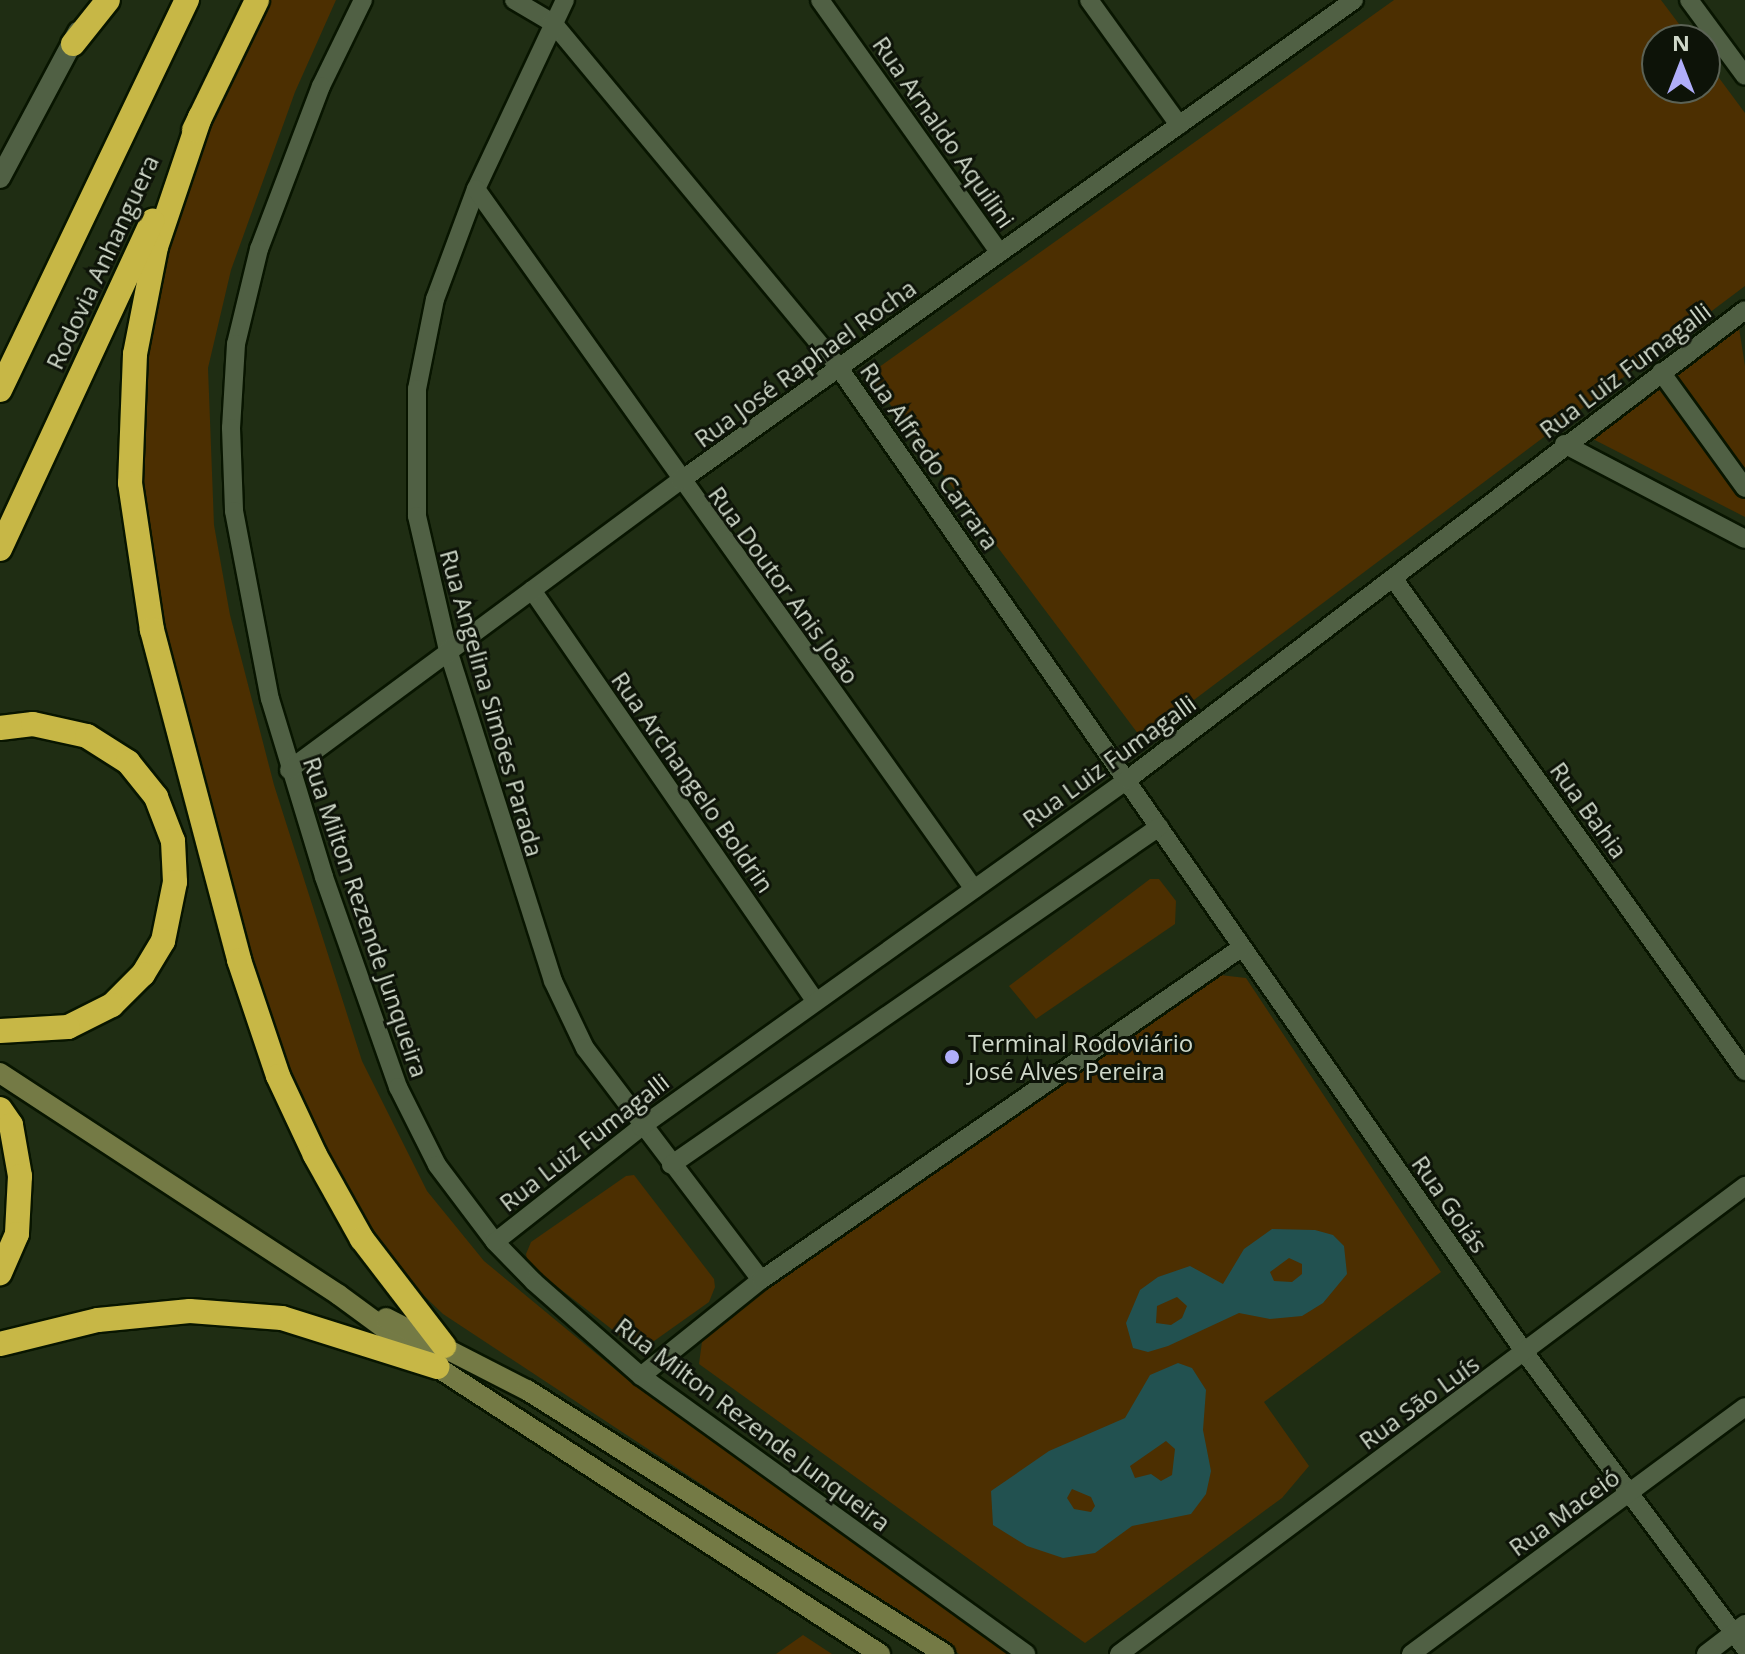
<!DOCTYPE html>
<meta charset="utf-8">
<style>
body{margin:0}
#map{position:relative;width:1745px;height:1654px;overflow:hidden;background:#1f2d13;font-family:"Open Sans",sans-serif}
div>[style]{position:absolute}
.green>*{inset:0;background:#4c2f01}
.water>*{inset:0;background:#225150}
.roads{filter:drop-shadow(2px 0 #081500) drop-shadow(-2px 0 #081500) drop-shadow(0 2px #081500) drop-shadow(0 -2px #081500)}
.minor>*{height:18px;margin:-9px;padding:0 9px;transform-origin:9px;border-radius:9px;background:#506044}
.tertiary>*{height:20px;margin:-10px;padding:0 10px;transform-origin:10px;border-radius:10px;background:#506044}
.secondary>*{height:20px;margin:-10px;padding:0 10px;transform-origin:10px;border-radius:10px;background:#747a45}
.motorway>*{height:24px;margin:-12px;padding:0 12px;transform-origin:12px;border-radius:12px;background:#c7b746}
.dots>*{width:22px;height:22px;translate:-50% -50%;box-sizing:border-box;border:4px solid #0d1308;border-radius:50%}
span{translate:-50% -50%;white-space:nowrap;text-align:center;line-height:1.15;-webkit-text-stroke:6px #0d1308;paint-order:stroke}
.street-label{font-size:24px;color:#cfd8c9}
.poi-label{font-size:24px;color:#cfd8c9}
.left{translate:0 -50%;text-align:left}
.north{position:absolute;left:1641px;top:24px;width:80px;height:80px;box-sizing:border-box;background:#0d1308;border:2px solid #5b6255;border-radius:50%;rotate:0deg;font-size:22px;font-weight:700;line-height:32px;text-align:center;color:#cfd8c9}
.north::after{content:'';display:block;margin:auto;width:28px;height:36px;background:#b0aefa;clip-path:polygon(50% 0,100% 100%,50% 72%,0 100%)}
</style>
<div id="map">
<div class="green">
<i style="clip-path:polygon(265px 0,336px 0,295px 92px,231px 270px,208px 368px,214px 525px,230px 615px,274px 785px,362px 1061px,427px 1191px,484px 1261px,633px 1384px,1010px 1654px,959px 1654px,443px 1314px,396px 1269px,326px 1153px,262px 1004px,160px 630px,140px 479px,142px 356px,165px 242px,203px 125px)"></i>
<i style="clip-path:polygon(1394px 0,1661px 0,1691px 40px,1657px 40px,1657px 88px,1705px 88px,1705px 59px,1745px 113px,1745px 286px,1142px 739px,868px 375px)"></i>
<i style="clip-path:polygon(1739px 328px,1745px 366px,1745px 517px,1587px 436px)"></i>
<i style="clip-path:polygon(1150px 879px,1159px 879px,1176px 901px,1175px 924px,1036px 1019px,1009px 986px)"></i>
<i style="clip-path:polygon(1220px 975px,1246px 978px,1441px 1272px,1264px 1402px,1309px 1466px,1282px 1498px,1085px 1643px,699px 1364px,703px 1334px)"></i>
<i style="clip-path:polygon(634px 1175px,714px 1279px,715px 1287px,709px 1302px,647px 1346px,627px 1341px,528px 1264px,526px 1254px,531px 1242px,626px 1176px)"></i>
<i style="clip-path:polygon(803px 1635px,832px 1654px,776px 1654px)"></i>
</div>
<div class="water">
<i style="clip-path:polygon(evenodd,1272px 1229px,1315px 1230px,1333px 1235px,1344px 1246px,1347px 1274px,1323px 1303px,1302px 1316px,1270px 1319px,1239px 1313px,1168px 1346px,1148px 1352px,1133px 1348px,1126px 1323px,1140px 1290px,1158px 1277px,1190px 1266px,1223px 1284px,1244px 1249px,1272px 1229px,1289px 1258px,1302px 1264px,1302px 1274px,1292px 1282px,1274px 1281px,1270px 1272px,1289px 1258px,1272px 1229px,1177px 1297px,1187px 1306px,1182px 1318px,1171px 1325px,1156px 1323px,1157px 1306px,1177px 1297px)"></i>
<i style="clip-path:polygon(evenodd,1178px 1363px,1192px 1368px,1206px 1390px,1203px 1430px,1211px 1471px,1206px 1494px,1191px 1514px,1132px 1526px,1095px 1553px,1063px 1558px,1027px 1546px,993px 1525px,991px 1491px,1049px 1451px,1125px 1418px,1150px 1375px,1178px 1363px,1166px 1441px,1175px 1449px,1172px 1475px,1161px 1481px,1151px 1474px,1135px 1478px,1130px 1466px,1166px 1441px,1178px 1363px,1072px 1489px,1091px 1497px,1095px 1506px,1091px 1512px,1074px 1509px,1067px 1498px,1072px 1489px)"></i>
</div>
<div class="roads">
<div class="minor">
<i style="left:363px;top:0;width:96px;rotate:116deg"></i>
<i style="left:321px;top:86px;width:174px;rotate:110.8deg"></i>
<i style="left:259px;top:249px;width:98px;rotate:103.6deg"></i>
<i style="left:236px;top:344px;width:84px;rotate:93.4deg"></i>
<i style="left:231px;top:428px;width:83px;rotate:87.9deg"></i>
<i style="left:234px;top:511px;width:191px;rotate:79.2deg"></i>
<i style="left:270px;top:699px;width:186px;rotate:73.1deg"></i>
<i style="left:324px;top:877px;width:223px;rotate:70.6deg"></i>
<i style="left:398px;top:1087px;width:87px;rotate:63.4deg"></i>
<i style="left:437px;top:1165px;width:96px;rotate:53deg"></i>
<i style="left:495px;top:1242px;width:56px;rotate:45.7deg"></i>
<i style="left:534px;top:1282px;width:142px;rotate:41.3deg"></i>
<i style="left:641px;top:1376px;width:475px;rotate:35.8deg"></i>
<i style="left:514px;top:0;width:45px;rotate:30.5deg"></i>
<i style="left:553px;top:23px;width:448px;rotate:50.3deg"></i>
<i style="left:839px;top:368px;width:1200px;rotate:55.14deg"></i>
<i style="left:1525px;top:1353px;width:368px;rotate:53.3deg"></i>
<i style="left:565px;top:0;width:209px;rotate:115.2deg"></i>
<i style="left:476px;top:189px;width:117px;rotate:110.4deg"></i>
<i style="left:435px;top:299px;width:92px;rotate:101.3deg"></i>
<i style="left:417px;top:389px;width:127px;rotate:90deg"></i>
<i style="left:417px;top:516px;width:138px;rotate:77deg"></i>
<i style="left:448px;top:650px;width:347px;rotate:72.4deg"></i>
<i style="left:553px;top:981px;width:74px;rotate:64.5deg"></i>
<i style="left:585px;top:1048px;width:291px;rotate:52.8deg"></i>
<i style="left:820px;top:0;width:310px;rotate:54.6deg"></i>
<i style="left:1089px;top:0;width:154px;rotate:54.2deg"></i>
<i style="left:1689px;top:0;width:94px;rotate:53.6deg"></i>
<i style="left:476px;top:189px;width:859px;rotate:54.57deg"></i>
<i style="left:1661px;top:372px;width:143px;rotate:54.1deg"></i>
<i style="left:1564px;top:444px;width:204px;rotate:27.7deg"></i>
<i style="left:1393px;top:578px;width:606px;rotate:54.47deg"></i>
<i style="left:532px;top:590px;width:500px;rotate:55.42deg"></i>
<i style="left:289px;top:770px;width:486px;rotate:-36.5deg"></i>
<i style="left:680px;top:481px;width:828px;rotate:-35.51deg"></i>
<i style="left:671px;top:1165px;width:594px;rotate:-34.71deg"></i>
<i style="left:495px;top:1242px;width:186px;rotate:-38.2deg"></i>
<i style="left:641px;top:1127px;width:597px;rotate:-35.53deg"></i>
<i style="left:1127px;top:780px;width:776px;rotate:-37.25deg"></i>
<i style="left:641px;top:1376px;width:154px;rotate:-38.7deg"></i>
<i style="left:761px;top:1280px;width:584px;rotate:-34.67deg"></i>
<i style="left:1119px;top:1654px;width:782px;rotate:-36.78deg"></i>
<i style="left:1411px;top:1654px;width:415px;rotate:-36.5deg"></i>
<i style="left:1706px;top:1654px;width:49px;rotate:-37.6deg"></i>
</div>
<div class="tertiary">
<i style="left:0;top:178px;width:166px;rotate:-61.9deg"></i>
</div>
<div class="secondary">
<i style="left:0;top:1073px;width:405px;rotate:33.2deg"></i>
<i style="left:339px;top:1295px;width:122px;rotate:36.3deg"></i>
<i style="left:437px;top:1367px;width:528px;rotate:32.94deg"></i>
<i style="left:386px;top:1318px;width:158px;rotate:27.1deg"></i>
<i style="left:527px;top:1390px;width:494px;rotate:32.3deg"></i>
</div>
<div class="motorway">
<i style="left:73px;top:44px;width:56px;rotate:-51.5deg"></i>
<i style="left:200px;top:117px;width:137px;rotate:108.7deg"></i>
<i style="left:156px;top:247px;width:109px;rotate:101.1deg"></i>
<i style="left:135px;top:354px;width:129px;rotate:92.2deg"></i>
<i style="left:130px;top:483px;width:149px;rotate:81.5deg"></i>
<i style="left:152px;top:630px;width:341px;rotate:75.2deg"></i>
<i style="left:239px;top:960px;width:122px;rotate:71.4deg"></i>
<i style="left:278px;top:1076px;width:87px;rotate:64.9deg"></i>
<i style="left:315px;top:1155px;width:96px;rotate:60.8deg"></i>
<i style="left:362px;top:1239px;width:135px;rotate:52.5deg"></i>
<i style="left:194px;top:130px;width:144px;rotate:-64.1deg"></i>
<i style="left:0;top:390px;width:433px;rotate:-64.4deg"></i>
<i style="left:0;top:549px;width:362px;rotate:-65.1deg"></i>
<i style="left:0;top:728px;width:33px;rotate:-7deg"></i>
<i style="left:33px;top:724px;width:55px;rotate:12.5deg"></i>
<i style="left:87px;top:736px;width:49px;rotate:32.4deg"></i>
<i style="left:128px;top:762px;width:45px;rotate:51.3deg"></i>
<i style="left:156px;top:797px;width:47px;rotate:68.9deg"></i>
<i style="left:173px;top:841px;width:41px;rotate:87.2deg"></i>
<i style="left:175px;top:882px;width:60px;rotate:101.5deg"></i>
<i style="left:163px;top:941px;width:39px;rotate:121deg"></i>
<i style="left:143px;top:974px;width:44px;rotate:135deg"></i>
<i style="left:112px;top:1005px;width:49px;rotate:153.4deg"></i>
<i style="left:68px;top:1027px;width:68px;rotate:176.6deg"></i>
<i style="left:0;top:1109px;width:19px;rotate:55deg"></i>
<i style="left:11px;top:1125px;width:52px;rotate:80deg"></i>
<i style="left:20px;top:1176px;width:58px;rotate:93deg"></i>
<i style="left:17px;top:1234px;width:43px;rotate:113.6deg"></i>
<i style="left:0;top:1344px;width:101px;rotate:-13.8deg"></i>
<i style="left:98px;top:1320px;width:92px;rotate:-5.6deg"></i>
<i style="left:190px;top:1311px;width:92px;rotate:4.4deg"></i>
<i style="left:282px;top:1318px;width:163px;rotate:17.5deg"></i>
</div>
</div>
<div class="dots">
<i style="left:952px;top:1057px;background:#b0aefa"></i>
</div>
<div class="street-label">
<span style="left:944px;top:132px;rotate:55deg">Rua Arnaldo Aquilini</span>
<span style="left:102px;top:262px;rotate:-65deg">Rodovia Anhanguera</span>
<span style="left:805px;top:363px;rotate:-36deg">Rua José Raphael Rocha</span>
<span style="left:1625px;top:370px;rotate:-37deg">Rua Luiz Fumagalli</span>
<span style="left:930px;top:456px;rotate:55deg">Rua Alfredo Carrara</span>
<span style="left:784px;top:585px;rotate:54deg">Rua Doutor Anis João</span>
<span style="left:492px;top:703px;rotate:74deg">Rua Angelina Simões Parada</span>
<span style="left:1109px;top:761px;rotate:-36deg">Rua Luiz Fumagalli</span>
<span style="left:693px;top:782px;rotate:55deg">Rua Archangelo Boldrin</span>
<span style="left:1589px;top:810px;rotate:54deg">Rua Bahia</span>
<span style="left:366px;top:917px;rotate:71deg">Rua Milton Rezende Junqueira</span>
<span style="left:584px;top:1142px;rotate:-38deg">Rua Luiz Fumagalli</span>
<span style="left:1450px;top:1204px;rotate:55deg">Rua Goiás</span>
<span style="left:1419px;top:1402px;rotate:-36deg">Rua São Luís</span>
<span style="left:753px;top:1424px;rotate:37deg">Rua Milton Rezende Junqueira</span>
<span style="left:1564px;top:1512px;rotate:-36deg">Rua Maceió</span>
</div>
<div class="poi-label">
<span class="left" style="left:968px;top:1057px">Terminal Rodoviário<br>José Alves Pereira</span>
</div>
<div class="north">N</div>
</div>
